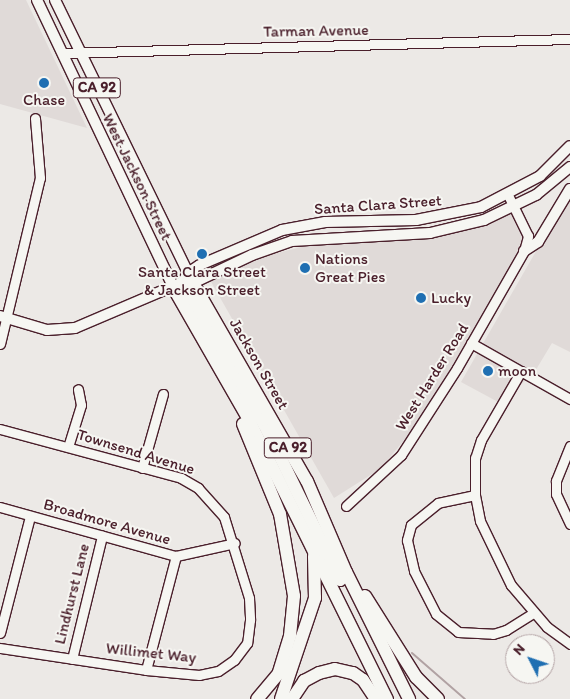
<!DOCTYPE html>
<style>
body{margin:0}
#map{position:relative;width:570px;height:699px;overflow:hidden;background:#ece9e6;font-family:Itim,sans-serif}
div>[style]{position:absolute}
.built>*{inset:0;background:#e0dad8}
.stream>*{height:2px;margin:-1px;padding:0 1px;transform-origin:1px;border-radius:1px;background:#b1a2a3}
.roads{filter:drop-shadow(1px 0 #4a1f2b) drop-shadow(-1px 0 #4a1f2b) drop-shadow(0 1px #4a1f2b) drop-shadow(0 -1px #4a1f2b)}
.minor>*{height:9px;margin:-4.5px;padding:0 4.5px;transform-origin:4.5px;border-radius:4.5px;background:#f6f6f2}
.major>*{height:10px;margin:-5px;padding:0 5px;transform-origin:5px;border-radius:5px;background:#f6f6f2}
.highway>*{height:12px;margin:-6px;padding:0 6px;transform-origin:6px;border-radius:6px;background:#f6f6f2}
.dots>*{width:14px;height:14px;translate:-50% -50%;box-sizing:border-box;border:2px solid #f6f6f2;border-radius:50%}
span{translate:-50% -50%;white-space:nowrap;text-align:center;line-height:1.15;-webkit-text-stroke:4px #f6f6f2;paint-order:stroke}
.shield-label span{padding:1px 4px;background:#f6f6f2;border:1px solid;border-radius:4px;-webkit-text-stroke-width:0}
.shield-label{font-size:15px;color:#4a1f2b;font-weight:700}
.street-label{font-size:16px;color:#4a1f2b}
.poi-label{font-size:16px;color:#4a1f2b}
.left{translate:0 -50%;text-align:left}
.north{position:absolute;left:505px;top:634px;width:50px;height:50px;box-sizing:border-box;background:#f6f6f2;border:1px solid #b1a0a2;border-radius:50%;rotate:311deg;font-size:14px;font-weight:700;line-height:20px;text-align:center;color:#4a1f2b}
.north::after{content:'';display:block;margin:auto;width:18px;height:22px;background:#1f6fb2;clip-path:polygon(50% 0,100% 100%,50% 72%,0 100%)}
</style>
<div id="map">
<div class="built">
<i style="clip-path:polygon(0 0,26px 0,87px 128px,0 104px)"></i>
<i style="clip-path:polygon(570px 192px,570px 352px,552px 343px,534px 373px,500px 403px,461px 382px)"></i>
<i style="clip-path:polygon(512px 212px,522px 233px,521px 249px,420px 421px,380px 469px,334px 498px,210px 280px,269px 255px,322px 242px,422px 238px)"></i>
</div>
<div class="stream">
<i style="left:412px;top:653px;width:70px;rotate:41deg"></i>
</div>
<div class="roads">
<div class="minor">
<i style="left:62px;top:53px;width:508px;rotate:-1.58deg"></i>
<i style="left:471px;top:343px;width:114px;rotate:29.5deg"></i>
<i style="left:0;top:344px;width:171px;rotate:-76.5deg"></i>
<i style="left:40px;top:178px;width:60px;rotate:-94.8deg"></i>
<i style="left:521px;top:371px;width:80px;rotate:120.1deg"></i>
<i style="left:481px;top:440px;width:19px;rotate:108deg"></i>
<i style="left:475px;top:458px;width:37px;rotate:90deg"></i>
<i style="left:475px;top:495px;width:26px;rotate:79deg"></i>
<i style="left:480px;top:521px;width:71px;rotate:64.2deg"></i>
<i style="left:511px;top:585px;width:55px;rotate:49.4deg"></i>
<i style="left:547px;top:627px;width:29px;rotate:36deg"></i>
<i style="left:0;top:429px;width:188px;rotate:15.1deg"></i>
<i style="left:181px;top:478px;width:20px;rotate:30deg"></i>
<i style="left:198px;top:488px;width:39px;rotate:48deg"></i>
<i style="left:224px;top:517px;width:85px;rotate:72.8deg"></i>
<i style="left:249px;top:598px;width:22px;rotate:87deg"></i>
<i style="left:250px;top:620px;width:23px;rotate:97deg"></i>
<i style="left:247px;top:643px;width:21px;rotate:127deg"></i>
<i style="left:234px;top:660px;width:19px;rotate:145deg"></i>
<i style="left:218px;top:671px;width:19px;rotate:168deg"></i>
<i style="left:199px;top:675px;width:53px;rotate:-174.6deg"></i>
<i style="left:146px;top:670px;width:148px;rotate:-171.4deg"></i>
<i style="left:570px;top:446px;width:38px;rotate:112deg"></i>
<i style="left:556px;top:481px;width:13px;rotate:90deg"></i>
<i style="left:556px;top:494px;width:33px;rotate:65deg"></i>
<i style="left:68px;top:447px;width:44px;rotate:-72.8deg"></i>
<i style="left:81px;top:405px;width:16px;rotate:-101deg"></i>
<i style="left:142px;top:468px;width:77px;rotate:-74.2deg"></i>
<i style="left:475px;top:495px;width:38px;rotate:168deg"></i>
<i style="left:438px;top:503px;width:35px;rotate:141deg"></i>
<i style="left:411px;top:525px;width:16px;rotate:105deg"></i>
<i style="left:407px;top:540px;width:32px;rotate:77deg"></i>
<i style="left:414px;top:571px;width:48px;rotate:62.9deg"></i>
<i style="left:436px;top:614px;width:28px;rotate:39deg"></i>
<i style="left:458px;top:632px;width:35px;rotate:3deg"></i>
<i style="left:493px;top:634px;width:14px;rotate:-17deg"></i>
<i style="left:506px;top:630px;width:32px;rotate:-32deg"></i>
<i style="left:346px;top:506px;width:75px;rotate:-42.8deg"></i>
<i style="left:401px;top:455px;width:103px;rotate:-57.2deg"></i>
<i style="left:457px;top:368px;width:135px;rotate:-60.2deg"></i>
<i style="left:524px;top:251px;width:16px;rotate:-75deg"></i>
<i style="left:528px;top:236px;width:46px;rotate:-116deg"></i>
<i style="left:0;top:507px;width:183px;rotate:15.6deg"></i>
<i style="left:176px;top:556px;width:60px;rotate:-12.4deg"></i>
<i style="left:0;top:633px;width:121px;rotate:-75.6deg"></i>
<i style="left:72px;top:659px;width:127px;rotate:-76.3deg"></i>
<i style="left:146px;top:670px;width:118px;rotate:-75.3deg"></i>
</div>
<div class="major">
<i style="left:37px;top:0;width:318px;rotate:64.6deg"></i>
<i style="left:55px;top:0;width:308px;rotate:64deg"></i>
<i style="left:524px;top:251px;width:17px;rotate:-33deg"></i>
<i style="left:538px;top:242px;width:62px;rotate:-58.9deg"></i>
<i style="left:183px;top:282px;width:10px;rotate:-61deg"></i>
<i style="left:188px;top:273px;width:14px;rotate:-34deg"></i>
<i style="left:200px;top:265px;width:89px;rotate:-23.1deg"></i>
<i style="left:282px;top:230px;width:44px;rotate:-10.5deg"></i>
<i style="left:325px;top:222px;width:91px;rotate:-1.3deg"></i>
<i style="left:416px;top:220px;width:66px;rotate:-11.3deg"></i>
<i style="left:481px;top:207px;width:67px;rotate:-27.7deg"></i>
<i style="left:540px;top:176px;width:42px;rotate:-45deg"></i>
<i style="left:0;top:316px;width:49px;rotate:16.6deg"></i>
<i style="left:47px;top:330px;width:28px;rotate:-4deg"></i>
<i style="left:75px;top:328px;width:117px;rotate:-23.1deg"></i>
<i style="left:183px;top:282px;width:10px;rotate:6deg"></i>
<i style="left:193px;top:283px;width:65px;rotate:-25.4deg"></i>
<i style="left:252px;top:255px;width:42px;rotate:-19.3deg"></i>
<i style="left:292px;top:241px;width:138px;rotate:-3.3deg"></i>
<i style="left:430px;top:233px;width:56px;rotate:-13.5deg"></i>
<i style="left:484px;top:220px;width:58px;rotate:-25.7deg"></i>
<i style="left:536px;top:195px;width:44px;rotate:-39.5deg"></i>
</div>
<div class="highway">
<i style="left:183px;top:282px;width:170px;rotate:60.4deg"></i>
<i style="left:267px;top:430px;width:167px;rotate:64deg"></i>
<i style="left:193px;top:283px;width:228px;rotate:60.1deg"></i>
<i style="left:307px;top:481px;width:99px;rotate:66.8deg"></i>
<i style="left:346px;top:572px;width:142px;rotate:63.6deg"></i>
<i style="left:173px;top:287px;width:149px;rotate:60.2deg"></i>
<i style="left:247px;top:416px;width:316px;rotate:63.7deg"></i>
<i style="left:243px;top:424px;width:97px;rotate:67.7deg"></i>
<i style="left:280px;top:514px;width:83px;rotate:80.3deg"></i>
<i style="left:294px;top:596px;width:40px;rotate:95.7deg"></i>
<i style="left:290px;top:636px;width:39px;rotate:107deg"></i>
<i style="left:279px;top:673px;width:34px;rotate:130deg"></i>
<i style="left:365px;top:596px;width:96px;rotate:57.8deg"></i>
<i style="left:416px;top:677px;width:31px;rotate:45deg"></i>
<i style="left:281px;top:699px;width:107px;rotate:-71.4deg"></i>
<i style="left:315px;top:598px;width:42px;rotate:-91.4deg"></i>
<i style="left:292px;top:699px;width:22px;rotate:-56deg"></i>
<i style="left:304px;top:681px;width:17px;rotate:-28deg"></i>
<i style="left:319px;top:673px;width:16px;rotate:-14deg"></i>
<i style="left:335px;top:669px;width:18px;rotate:13deg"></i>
<i style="left:353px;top:673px;width:12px;rotate:35deg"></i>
<i style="left:363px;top:680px;width:23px;rotate:56deg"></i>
</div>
</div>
<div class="dots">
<i style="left:44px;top:83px;background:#1f6fb2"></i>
<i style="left:202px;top:254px;background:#1f6fb2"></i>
<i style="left:305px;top:268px;background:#1f6fb2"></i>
<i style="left:421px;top:298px;background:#1f6fb2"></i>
<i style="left:488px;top:371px;background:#1f6fb2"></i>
</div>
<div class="shield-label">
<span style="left:97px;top:88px">CA 92</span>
<span style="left:288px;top:448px">CA 92</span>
</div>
<div class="street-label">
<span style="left:316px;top:31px;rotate:-1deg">Tarman Avenue</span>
<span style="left:137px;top:177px;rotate:64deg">West Jackson Street</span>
<span style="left:378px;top:205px;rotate:-4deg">Santa Clara Street</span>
<span style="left:259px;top:364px;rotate:60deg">Jackson Street</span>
<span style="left:432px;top:377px;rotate:-58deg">West Harder Road</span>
<span style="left:136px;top:452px;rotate:17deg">Townsend Avenue</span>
<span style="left:107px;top:522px;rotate:16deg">Broadmore Avenue</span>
<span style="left:72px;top:594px;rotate:-76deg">Lindhurst Lane</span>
<span style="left:151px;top:653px;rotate:6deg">Willimet Way</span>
</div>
<div class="poi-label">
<span style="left:44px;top:100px">Chase</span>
<span class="left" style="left:315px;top:268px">Nations<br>Great Pies</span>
<span style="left:202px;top:281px">Santa Clara Street<br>&amp; Jackson Street</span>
<span class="left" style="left:431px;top:298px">Lucky</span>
<span class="left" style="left:498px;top:371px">moon</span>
</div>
<div class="north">N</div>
</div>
